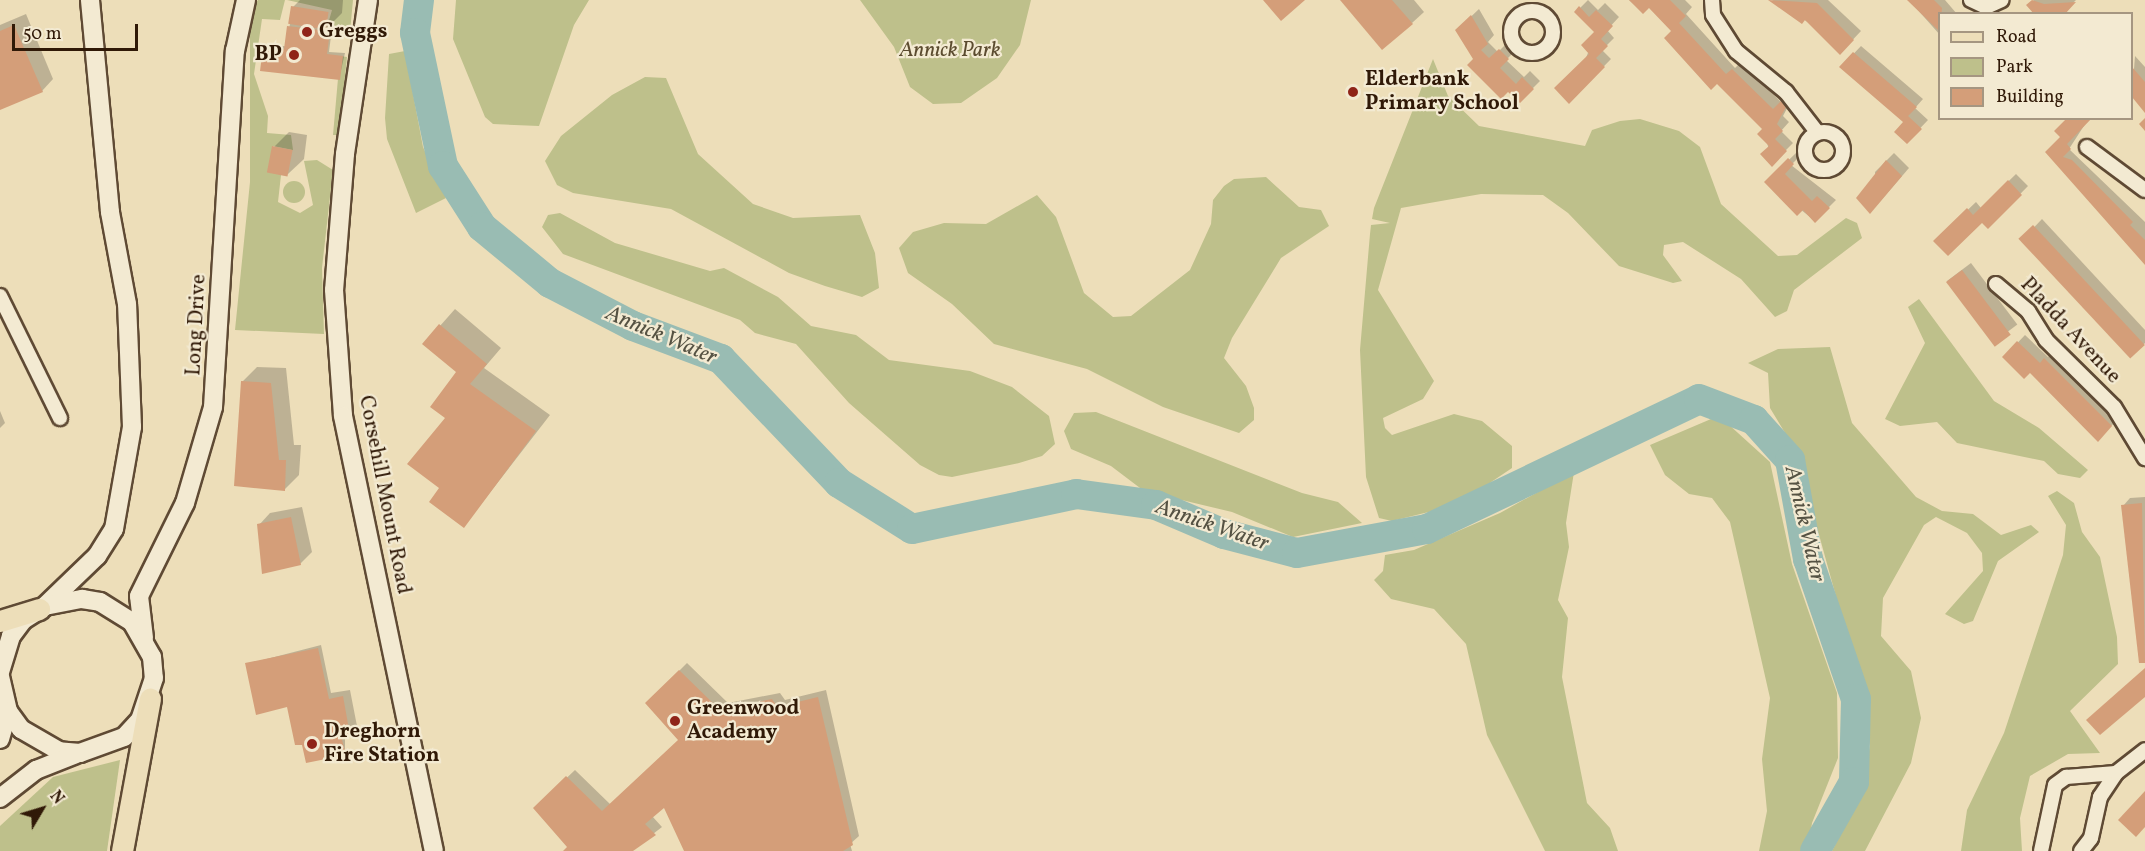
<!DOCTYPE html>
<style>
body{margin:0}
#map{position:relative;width:2145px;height:851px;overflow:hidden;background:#eddeb9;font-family:Vollkorn,serif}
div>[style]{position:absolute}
.green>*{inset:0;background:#bec08b}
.round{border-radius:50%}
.shadow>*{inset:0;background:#0003;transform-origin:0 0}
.river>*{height:30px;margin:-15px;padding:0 15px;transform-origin:15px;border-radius:15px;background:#99bcb3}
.building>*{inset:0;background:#d49e79;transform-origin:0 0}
.roads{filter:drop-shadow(2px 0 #5f4a34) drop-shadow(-2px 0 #5f4a34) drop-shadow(0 2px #5f4a34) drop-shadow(0 -2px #5f4a34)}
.street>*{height:14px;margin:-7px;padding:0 7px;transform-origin:7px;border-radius:7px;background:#f3ead2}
.street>.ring{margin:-7px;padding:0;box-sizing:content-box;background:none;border:14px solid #f3ead2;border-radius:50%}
.secondary>*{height:18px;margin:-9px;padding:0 9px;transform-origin:9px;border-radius:9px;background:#f3ead2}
.primary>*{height:21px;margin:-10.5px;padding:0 10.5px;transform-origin:10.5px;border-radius:10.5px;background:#eddeb9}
.dots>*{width:16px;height:16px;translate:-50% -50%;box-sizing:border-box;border:3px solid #f3ead2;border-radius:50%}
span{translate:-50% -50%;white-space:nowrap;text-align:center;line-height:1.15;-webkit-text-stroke:4.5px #f3ead2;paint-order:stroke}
.poi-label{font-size:21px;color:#301907;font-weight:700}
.left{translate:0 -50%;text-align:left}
.right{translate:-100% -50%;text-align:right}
.park-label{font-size:21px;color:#5b4b2f;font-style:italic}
.street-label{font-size:21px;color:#301907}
.water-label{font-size:22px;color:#555243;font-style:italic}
.legend{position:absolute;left:1938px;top:12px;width:195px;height:108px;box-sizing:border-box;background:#f3ead2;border:2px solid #a59681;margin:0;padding:8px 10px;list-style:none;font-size:18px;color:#301907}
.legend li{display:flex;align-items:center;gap:12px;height:30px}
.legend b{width:30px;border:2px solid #a59681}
.north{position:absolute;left:12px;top:779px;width:60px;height:60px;-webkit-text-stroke:4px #f3ead2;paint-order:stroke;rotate:52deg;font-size:16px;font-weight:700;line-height:24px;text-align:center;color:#301907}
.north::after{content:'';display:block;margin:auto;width:21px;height:27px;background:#301907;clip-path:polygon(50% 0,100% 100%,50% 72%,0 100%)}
.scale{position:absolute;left:12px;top:24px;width:126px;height:27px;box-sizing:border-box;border:3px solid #301907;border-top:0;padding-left:8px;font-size:18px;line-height:21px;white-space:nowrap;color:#301907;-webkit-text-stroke:4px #f3ead2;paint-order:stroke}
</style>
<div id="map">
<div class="green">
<i style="clip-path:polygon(258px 0,285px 0,280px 20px,262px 19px,254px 74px,268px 116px,267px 133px,291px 135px,293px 150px,273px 146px,281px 175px,278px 202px,300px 213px,313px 205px,304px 161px,317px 160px,333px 170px,322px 268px,324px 334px,235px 330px,250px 182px,250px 12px)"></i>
<i style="clip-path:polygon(287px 0,353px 0,350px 32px,328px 24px,332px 10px)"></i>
<i style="clip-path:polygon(456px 0,589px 0,574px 25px,539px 126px,493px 124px,485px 117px,453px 39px)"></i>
<i style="clip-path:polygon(860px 0,1031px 0,1020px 45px,997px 78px,961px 103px,933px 104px,910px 87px,894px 47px)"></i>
<i style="clip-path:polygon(405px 51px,423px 147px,446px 198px,416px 213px,387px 139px,385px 118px,389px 54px)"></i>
<i style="clip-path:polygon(340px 56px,347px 57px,339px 135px,333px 135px)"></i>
<i style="clip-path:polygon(1433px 59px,1448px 96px,1479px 126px,1585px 146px,1592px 130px,1620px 121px,1640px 119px,1679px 131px,1700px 147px,1721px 204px,1778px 256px,1797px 255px,1846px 218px,1857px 223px,1862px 238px,1794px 290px,1787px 311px,1775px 317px,1741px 279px,1683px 242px,1664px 245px,1663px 255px,1682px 281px,1673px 283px,1619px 266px,1568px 213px,1543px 195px,1481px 194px,1401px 208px,1378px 290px,1434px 381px,1423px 399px,1383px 418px,1385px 428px,1392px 435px,1454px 414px,1482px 421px,1512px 446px,1512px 468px,1457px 505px,1392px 521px,1379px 518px,1366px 477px,1360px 350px,1370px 234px,1371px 225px,1390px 223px,1372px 219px,1374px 208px)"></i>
<i style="clip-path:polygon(645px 77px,666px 78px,698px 154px,753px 204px,793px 218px,860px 215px,875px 253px,879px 288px,862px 297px,825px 286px,789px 273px,671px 209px,573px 193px,557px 185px,545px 161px,561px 136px,612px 95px)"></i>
<i style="clip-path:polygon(1266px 177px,1299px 207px,1321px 210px,1329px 226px,1281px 258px,1232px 338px,1224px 358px,1246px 386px,1254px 408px,1254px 420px,1239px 433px,1163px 407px,1087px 369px,994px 344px,952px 304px,908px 273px,899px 248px,913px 232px,944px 223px,986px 224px,1037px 195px,1056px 217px,1084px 293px,1113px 317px,1131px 316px,1190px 270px,1211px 224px,1213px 200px,1224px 186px,1234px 179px)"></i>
<i class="round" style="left:283px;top:181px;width:22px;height:22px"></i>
<i style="clip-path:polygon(560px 213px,615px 243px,710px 271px,724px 268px,778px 297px,811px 326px,856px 335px,889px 360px,970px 371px,1012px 387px,1049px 416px,1055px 444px,1042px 456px,1019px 463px,952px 477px,939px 475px,920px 465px,849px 403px,796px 344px,755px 333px,740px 320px,563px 254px,542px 227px,548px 215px)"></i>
<i style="clip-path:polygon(1919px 299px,1994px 401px,2039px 428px,2088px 470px,2080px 478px,2058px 474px,2044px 461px,1957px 443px,1937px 422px,1900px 426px,1885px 419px,1925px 343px,1908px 307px)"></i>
<i style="clip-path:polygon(1830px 347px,1852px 423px,1916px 497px,1942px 511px,1973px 514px,2001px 535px,2031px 525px,2039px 532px,1998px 561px,1973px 621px,1964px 624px,1945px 614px,1983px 571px,1982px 553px,1967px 533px,1936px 517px,1924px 525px,1883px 598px,1881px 636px,1911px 671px,1921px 718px,1911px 763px,1865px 851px,1832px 851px,1859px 799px,1870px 746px,1862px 691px,1796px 451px,1770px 408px,1768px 373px,1748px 363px,1778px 349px)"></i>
<i style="clip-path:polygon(1096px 412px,1302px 493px,1338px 502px,1362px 523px,1293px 537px,1232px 512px,1144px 491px,1111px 466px,1071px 449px,1064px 431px,1074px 413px)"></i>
<i style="clip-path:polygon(1711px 419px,1727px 423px,1770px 462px,1792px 564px,1837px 693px,1838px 758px,1812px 823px,1808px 851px,1759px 851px,1767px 811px,1762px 759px,1770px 698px,1730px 522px,1712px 498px,1689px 494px,1665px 475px,1650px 445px)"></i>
<i style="clip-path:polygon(1574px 472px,1566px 523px,1569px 547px,1558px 600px,1568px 618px,1562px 677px,1587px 803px,1610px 828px,1618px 851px,1545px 851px,1487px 735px,1466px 644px,1434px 609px,1391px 599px,1374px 580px,1383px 571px,1385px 555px,1414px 550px,1500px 513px)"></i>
<i style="clip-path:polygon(2057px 491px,2074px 503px,2082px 532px,2100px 557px,2117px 637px,2118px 664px,2070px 711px,2100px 753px,2068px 754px,2030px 776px,2020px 818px,2022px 851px,1961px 851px,1967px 810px,2004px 733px,2063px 555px,2066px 525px,2048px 496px)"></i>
<i style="clip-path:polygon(120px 760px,107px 851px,0 851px,0 826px,53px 777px)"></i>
</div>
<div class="shadow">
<i style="clip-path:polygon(300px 0,343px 0,342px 13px,327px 28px,332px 28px,329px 52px,345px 53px,339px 79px,264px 47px,286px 46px,293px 7px)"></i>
<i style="clip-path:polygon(1342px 0,1414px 0,1424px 12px,1412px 23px)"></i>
<i style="clip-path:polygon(1588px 0,1598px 10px,1605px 3px,1619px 17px,1607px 30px,1614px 38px,1602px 50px,1611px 59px,1569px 102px,1596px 32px,1576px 12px)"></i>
<i style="clip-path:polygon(1629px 0,1685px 0,1692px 7px,1686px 14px,1735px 68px,1741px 62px,1782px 103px,1793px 97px,1783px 116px,1789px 122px,1781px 131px,1793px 143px,1772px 164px,1764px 129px,1649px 6px,1643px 12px)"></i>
<i style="clip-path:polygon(1772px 0,1828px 0,1861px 31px,1847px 46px)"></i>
<i style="clip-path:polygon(1909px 0,1945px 0,1957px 14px,1940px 14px,1940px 35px)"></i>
<i style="clip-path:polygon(2034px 0,2076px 0,2062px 14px,2028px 5px)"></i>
<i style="clip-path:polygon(1479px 9px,1494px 35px,1488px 42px,1498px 52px,1507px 43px,1515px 51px,1506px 60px,1524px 77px,1530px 71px,1540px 81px,1520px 101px,1475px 59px,1457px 30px)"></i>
<i style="clip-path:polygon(26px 14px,53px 79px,42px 91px,0 109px,0 25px)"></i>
<i style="clip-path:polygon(1861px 46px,1923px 99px,1915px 108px,1928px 120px,1907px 142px,1905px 122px,1841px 67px)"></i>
<i style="clip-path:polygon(2135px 56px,2145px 67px,2145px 110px,2132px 95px)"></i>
<i style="clip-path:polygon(2089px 118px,2069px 149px,2145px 222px,2145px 262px,2047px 152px)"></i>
<i style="clip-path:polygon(289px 132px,307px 135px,304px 159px,288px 174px,274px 147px)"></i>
<i style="clip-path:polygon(1797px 152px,1800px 156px,1791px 165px,1836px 200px,1815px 221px,1766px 182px)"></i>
<i style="clip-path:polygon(1894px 153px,1909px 168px,1877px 205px,1875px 172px)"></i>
<i style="clip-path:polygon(2016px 174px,2028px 186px,1988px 227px,1982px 221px,1935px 241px,1976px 202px,1981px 208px)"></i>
<i style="clip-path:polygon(2042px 219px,2145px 330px,2145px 343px,2131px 357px,2022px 240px)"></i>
<i style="left:1971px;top:263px;width:77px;height:30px;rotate:53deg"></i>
<i style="clip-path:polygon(455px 309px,501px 348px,484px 368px,550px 415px,464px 526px,442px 487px,447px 418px,458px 372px,424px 344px)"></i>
<i style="clip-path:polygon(2025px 335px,2048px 357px,2053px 352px,2119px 418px,2098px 440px,2030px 371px,2004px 357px)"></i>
<i style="clip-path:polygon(257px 367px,286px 368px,294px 445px,301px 445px,299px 475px,284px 490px,242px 382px)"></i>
<i style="clip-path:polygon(0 411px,5px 423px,0 428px)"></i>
<i style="clip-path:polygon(2145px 497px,2145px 661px,2141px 662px,2123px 506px,2130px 498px)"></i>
<i style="clip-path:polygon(302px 507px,312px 552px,300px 564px,259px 525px,270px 513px)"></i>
<i style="clip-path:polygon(321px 645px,331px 693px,350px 690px,357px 726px,345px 734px,345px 753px,304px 745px,289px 706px,247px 664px)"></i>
<i style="clip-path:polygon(687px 663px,728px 703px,780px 693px,785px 700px,826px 690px,859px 836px,850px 844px,852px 851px,689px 851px,665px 806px,652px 816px,662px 827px,631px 851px,566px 851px,569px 847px,535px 808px,575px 770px,611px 805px,679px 740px,647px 703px)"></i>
</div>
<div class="river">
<i style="left:419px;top:0;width:33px;rotate:97deg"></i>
<i style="left:415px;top:33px;width:136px;rotate:78.1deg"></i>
<i style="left:443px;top:166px;width:72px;rotate:57.4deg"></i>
<i style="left:482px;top:227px;width:88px;rotate:39.5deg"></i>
<i style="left:550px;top:283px;width:93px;rotate:27.4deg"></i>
<i style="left:633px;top:326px;width:94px;rotate:20.6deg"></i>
<i style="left:721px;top:359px;width:171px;rotate:46.4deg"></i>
<i style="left:839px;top:483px;width:86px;rotate:32.2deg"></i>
<i style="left:912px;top:529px;width:168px;rotate:-12deg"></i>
<i style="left:1076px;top:494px;width:81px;rotate:7.8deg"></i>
<i style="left:1156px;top:505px;width:74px;rotate:23.1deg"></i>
<i style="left:1224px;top:534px;width:75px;rotate:14.6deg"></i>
<i style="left:1297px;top:553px;width:132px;rotate:-10.5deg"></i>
<i style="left:1427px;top:529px;width:301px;rotate:-25.5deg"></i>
<i style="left:1699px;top:399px;width:59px;rotate:20.9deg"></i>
<i style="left:1754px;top:420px;width:54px;rotate:48deg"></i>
<i style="left:1790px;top:460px;width:101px;rotate:79.7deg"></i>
<i style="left:1808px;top:559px;width:148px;rotate:71.1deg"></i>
<i style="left:1856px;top:699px;width:83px;rotate:91.4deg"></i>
<i style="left:1854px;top:782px;width:79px;rotate:119.5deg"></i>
</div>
<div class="building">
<i style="clip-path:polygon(1263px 0,1305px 0,1281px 21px)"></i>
<i style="clip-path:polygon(1340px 0,1392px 0,1413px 24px,1382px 50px)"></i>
<i style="clip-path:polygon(1629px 0,1670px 0,1686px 16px,1679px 23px,1726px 74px,1732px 69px,1773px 109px,1782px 100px,1787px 105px,1777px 124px,1783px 131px,1775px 139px,1787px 151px,1772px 167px,1760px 154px,1769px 146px,1757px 134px,1762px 129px,1717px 84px,1711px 90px,1664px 38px,1671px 31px,1649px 8px,1643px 14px)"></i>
<i style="clip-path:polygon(1768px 0,1817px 3px,1854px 40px,1840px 55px,1805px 20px,1802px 24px)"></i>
<i style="clip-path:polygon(1907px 0,1934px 0,1942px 8px,1940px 32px)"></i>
<i style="clip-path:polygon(2032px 0,2044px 4px,2076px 2px,2065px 14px,2034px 14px,2026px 5px)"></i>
<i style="left:291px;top:6px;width:38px;height:18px;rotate:9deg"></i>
<i style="clip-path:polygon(1579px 6px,1589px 17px,1596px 10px,1613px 26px,1601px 39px,1608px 46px,1596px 58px,1605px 67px,1569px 104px,1554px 88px,1589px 54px,1581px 45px,1594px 32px,1574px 12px)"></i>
<i style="clip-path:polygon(1471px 15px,1488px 44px,1481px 50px,1489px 58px,1499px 49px,1509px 59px,1500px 68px,1516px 84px,1522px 77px,1534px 89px,1520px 103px,1508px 92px,1501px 99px,1467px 65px,1473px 59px,1455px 30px)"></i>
<i style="clip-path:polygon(14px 25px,43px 92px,0 110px,0 31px)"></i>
<i style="clip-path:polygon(287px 26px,330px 31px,327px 54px,343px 56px,340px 80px,260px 71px,263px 47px,284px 49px)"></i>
<i style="clip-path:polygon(1853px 52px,1917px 107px,1908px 116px,1922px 129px,1907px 144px,1894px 132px,1903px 122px,1839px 67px)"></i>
<i style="clip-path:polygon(2132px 67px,2145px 82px,2145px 113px,2132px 97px)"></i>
<i style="clip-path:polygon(2067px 118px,2092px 118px,2067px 144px,2071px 149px,2063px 157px,2072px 160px,2133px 222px,2130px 225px,2145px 240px,2145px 265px,2045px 152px,2060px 137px,2054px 131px)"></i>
<i style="clip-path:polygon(2145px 118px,2145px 131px,2139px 124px)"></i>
<i style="left:272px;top:146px;width:21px;height:27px;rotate:11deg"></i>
<i style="clip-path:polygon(1788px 158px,1794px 164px,1785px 174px,1812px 201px,1817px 196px,1830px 208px,1815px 223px,1803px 210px,1797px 216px,1764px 182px)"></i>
<i style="clip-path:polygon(1886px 160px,1902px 176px,1870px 214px,1856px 198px)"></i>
<i style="clip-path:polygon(2008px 180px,2022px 195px,1988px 229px,1982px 223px,1948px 256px,1933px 241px,1967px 208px,1973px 215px)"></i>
<i style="left:2033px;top:225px;width:164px;height:20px;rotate:47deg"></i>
<i style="left:1962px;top:270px;width:81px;height:20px;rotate:53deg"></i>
<i style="clip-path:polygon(439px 324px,487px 364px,470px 384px,536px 431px,464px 528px,429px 502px,439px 488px,407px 464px,445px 418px,430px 407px,456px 372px,422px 344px)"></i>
<i style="clip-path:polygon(2017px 341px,2040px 363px,2044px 358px,2112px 426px,2098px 442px,2030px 373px,2024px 379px,2002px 357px)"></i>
<i style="clip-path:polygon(241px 381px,271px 383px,279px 460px,286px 460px,285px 491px,234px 486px)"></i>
<i style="clip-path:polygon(2142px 503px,2145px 663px,2139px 663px,2121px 505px)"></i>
<i style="clip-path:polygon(291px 517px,301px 565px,262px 574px,257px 524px)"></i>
<i style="clip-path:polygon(318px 648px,329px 699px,343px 696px,350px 735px,341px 736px,346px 755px,306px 763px,302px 745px,295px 745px,287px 707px,256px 715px,245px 663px)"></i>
<i style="clip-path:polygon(2145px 668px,2145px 697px,2100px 735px,2086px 720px)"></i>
<i style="clip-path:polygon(679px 670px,720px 710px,772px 699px,777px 707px,818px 697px,853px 845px,843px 851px,684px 851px,664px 808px,645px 824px,656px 835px,633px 851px,563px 851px,567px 847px,533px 808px,566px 776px,602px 811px,678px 740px,645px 703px)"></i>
<i style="clip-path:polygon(2145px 791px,2145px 827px,2136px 837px,2118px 820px)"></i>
</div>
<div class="roads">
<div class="street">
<i style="left:1712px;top:0;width:15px;rotate:86deg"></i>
<i style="left:1713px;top:15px;width:43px;rotate:57.4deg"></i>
<i style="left:1736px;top:51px;width:65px;rotate:39.4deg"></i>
<i style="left:1786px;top:92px;width:51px;rotate:52.2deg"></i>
<i style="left:1971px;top:0;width:17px;rotate:25deg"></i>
<i style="left:1986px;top:7px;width:17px;rotate:-24deg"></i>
<i class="ring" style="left:1511px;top:11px;width:28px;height:28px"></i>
<i class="ring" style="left:1805px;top:132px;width:24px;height:24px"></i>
<i style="left:2087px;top:147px;width:72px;rotate:36.6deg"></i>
<i style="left:1996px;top:284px;width:42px;rotate:40.2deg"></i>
<i style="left:2028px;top:311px;width:34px;rotate:58deg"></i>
<i style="left:2046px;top:340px;width:95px;rotate:44.6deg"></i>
<i style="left:2114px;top:407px;width:60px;rotate:58.7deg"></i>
<i style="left:0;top:296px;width:136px;rotate:63.8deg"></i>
<i style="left:2041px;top:851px;width:67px;rotate:-78deg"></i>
<i style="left:2055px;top:785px;width:14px;rotate:-36deg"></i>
<i style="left:2066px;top:777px;width:50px;rotate:-4.6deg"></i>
<i style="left:2081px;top:851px;width:16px;rotate:-52deg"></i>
<i style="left:2091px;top:838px;width:42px;rotate:-77.6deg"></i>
<i style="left:2100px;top:797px;width:29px;rotate:-56deg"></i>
<i style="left:2116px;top:773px;width:37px;rotate:-38deg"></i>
</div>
<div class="secondary">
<i style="left:368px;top:0;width:156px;rotate:98.5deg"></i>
<i style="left:345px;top:154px;width:136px;rotate:94.6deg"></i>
<i style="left:334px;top:290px;width:126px;rotate:85.9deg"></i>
<i style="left:343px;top:416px;width:444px;rotate:78.2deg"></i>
<i style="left:45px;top:606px;width:72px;rotate:-43.9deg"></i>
<i style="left:97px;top:556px;width:32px;rotate:-58deg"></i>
<i style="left:114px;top:529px;width:104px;rotate:-80deg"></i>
<i style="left:132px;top:427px;width:123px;rotate:-92.3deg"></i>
<i style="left:127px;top:304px;width:94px;rotate:-100.5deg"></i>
<i style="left:110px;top:212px;width:213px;rotate:-95.4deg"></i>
<i style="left:144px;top:638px;width:42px;rotate:-96.8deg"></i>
<i style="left:139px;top:596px;width:104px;rotate:-63.7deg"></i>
<i style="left:185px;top:503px;width:100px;rotate:-73.7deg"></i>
<i style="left:213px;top:407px;width:357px;rotate:-86.5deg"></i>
<i style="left:235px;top:51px;width:52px;rotate:-77.8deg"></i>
<i style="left:0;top:672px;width:38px;rotate:-73deg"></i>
<i style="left:11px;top:636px;width:20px;rotate:-53deg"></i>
<i style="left:23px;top:620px;width:26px;rotate:-32deg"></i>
<i style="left:45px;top:606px;width:38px;rotate:-11deg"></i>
<i style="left:82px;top:599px;width:18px;rotate:9deg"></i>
<i style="left:100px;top:602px;width:38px;rotate:32deg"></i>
<i style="left:132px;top:622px;width:40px;rotate:60.3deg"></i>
<i style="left:152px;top:657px;width:21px;rotate:85deg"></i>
<i style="left:154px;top:678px;width:44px;rotate:108.4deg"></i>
<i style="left:140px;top:720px;width:23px;rotate:133deg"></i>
<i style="left:124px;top:737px;width:47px;rotate:160deg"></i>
<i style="left:80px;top:753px;width:21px;rotate:-175deg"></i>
<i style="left:59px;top:751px;width:44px;rotate:-149.9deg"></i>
<i style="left:21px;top:729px;width:22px;rotate:-126deg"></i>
<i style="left:8px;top:711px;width:36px;rotate:-103deg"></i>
<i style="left:0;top:739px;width:29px;rotate:-74deg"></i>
<i style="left:0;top:798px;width:46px;rotate:-37.9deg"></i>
<i style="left:36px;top:770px;width:43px;rotate:-21.8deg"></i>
</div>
<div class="primary">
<i style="left:0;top:621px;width:41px;rotate:-17.1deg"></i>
<i style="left:122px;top:851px;width:155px;rotate:-79.6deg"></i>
</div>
</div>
<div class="dots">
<i style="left:307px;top:32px;background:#8f2418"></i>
<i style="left:294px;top:55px;background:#8f2418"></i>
<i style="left:1353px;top:92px;background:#8f2418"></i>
<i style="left:675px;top:721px;background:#8f2418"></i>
<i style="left:312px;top:744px;background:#8f2418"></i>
</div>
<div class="poi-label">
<span class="left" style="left:319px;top:32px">Greggs</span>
<span class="right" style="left:282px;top:55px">BP</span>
<span class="left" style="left:1365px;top:92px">Elderbank<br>Primary School</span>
<span class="left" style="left:687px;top:721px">Greenwood<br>Academy</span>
<span class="left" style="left:324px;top:744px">Dreghorn<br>Fire Station</span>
</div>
<div class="park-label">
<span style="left:950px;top:51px">Annick Park</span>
</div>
<div class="street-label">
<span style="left:197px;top:325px;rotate:-87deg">Long Drive</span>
<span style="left:2070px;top:331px;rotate:47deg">Pladda Avenue</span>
<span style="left:384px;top:495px;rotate:79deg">Corsehill Mount Road</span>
</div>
<div class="water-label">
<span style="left:661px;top:336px;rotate:23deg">Annick Water</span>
<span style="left:1804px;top:524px;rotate:77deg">Annick Water</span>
<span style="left:1212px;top:526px;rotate:19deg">Annick Water</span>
</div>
<ul class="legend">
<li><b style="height:8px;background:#eddeb9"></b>Road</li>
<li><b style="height:16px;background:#bec08b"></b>Park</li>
<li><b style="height:16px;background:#d49e79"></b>Building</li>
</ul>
<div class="north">N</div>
<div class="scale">50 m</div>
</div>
